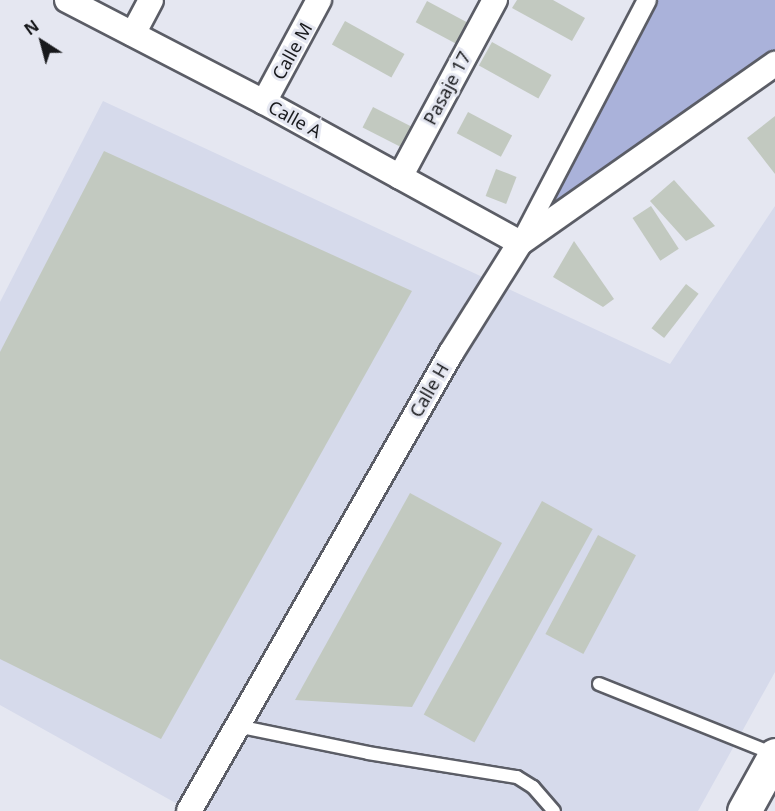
<!DOCTYPE html>
<style>
body{margin:0}
#map{position:relative;width:775px;height:811px;overflow:hidden;background:#e5e7f1;font-family:"Noto Sans",sans-serif}
div>[style]{position:absolute}
.built>*{inset:0;background:#d6daeb}
.green>*{inset:0;background:#aab2da}
.building>*{inset:0;background:#c2c9c0;transform-origin:0 0}
.roads{filter:drop-shadow(2px 0 #5b5d66) drop-shadow(-2px 0 #5b5d66) drop-shadow(0 2px #5b5d66) drop-shadow(0 -2px #5b5d66)}
.service>*{height:12px;margin:-6px;padding:0 6px;transform-origin:6px;border-radius:6px;background:#fff}
.pedestrian>*{height:18px;margin:-9px;padding:0 9px;transform-origin:9px;border-radius:9px;background:#fff}
.minor>*{height:24px;margin:-12px;padding:0 12px;transform-origin:12px;border-radius:12px;background:#fff}
.secondary>*{height:33px;margin:-16.5px;padding:0 16.5px;transform-origin:16.5px;border-radius:16.5px;background:#fff}
span{translate:-50% -50%;white-space:nowrap;text-align:center;line-height:1.15;-webkit-text-stroke:6px #e5e7f1;paint-order:stroke}
.street-label{font-size:18px;color:#18191c}
.north{position:absolute;left:12px;top:12px;width:60px;height:60px;-webkit-text-stroke:4px #e5e7f1;paint-order:stroke;rotate:324deg;font-size:16px;font-weight:700;line-height:24px;text-align:center;color:#18191c}
.north::after{content:'';display:block;margin:auto;width:21px;height:27px;background:#18191c;clip-path:polygon(50% 0,100% 100%,50% 72%,0 100%)}
</style>
<div id="map">
<div class="built">
<i style="clip-path:polygon(103px 101px,670px 364px,775px 206px,775px 672px,698px 811px,190px 811px,0 705px,0 302px)"></i>
</div>
<div class="green">
<i style="clip-path:polygon(654px 0,775px 0,775px 53px,537px 219px)"></i>
</div>
<div class="building">
<i style="clip-path:polygon(517px 0,553px 0,585px 18px,572px 41px,512px 8px)"></i>
<i style="left:427px;top:1px;width:50px;height:24px;rotate:28deg"></i>
<i style="left:345px;top:21px;width:68px;height:27px;rotate:29deg"></i>
<i style="left:492px;top:42px;width:68px;height:27px;rotate:29deg"></i>
<i style="left:373px;top:107px;width:49px;height:23px;rotate:27deg"></i>
<i style="left:468px;top:112px;width:50px;height:24px;rotate:28deg"></i>
<i style="clip-path:polygon(775px 116px,775px 174px,747px 138px)"></i>
<i style="clip-path:polygon(104px 151px,412px 291px,161px 739px,0 659px,0 352px)"></i>
<i style="left:496px;top:169px;width:22px;height:29px;rotate:21deg"></i>
<i style="clip-path:polygon(674px 180px,715px 226px,686px 241px,650px 201px)"></i>
<i style="left:651px;top:206px;width:51px;height:22px;rotate:57deg"></i>
<i style="clip-path:polygon(574px 241px,614px 299px,603px 307px,553px 277px)"></i>
<i style="left:686px;top:284px;width:16px;height:56px;rotate:38deg"></i>
<i style="clip-path:polygon(410px 493px,502px 543px,412px 707px,295px 700px)"></i>
<i style="left:542px;top:501px;width:58px;height:244px;rotate:29deg"></i>
<i style="left:598px;top:535px;width:43px;height:112px;rotate:28deg"></i>
</div>
<div class="roads">
<div class="service">
<i style="left:599px;top:684px;width:188px;rotate:21.8deg"></i>
<i style="left:237px;top:726px;width:134px;rotate:11.6deg"></i>
<i style="left:368px;top:753px;width:151px;rotate:9.2deg"></i>
<i style="left:517px;top:777px;width:19px;rotate:32deg"></i>
<i style="left:533px;top:787px;width:32px;rotate:49deg"></i>
</div>
<div class="pedestrian">
<i style="left:520px;top:243px;width:274px;rotate:-62.4deg"></i>
</div>
<div class="minor">
<i style="left:67px;top:0;width:222px;rotate:27.4deg"></i>
<i style="left:264px;top:102px;width:292px;rotate:28.8deg"></i>
<i style="left:133px;top:34px;width:38px;rotate:-62deg"></i>
<i style="left:264px;top:102px;width:116px;rotate:-61.7deg"></i>
<i style="left:400px;top:177px;width:201px;rotate:-61.8deg"></i>
<i style="left:189px;top:811px;width:528px;rotate:-60.23deg"></i>
<i style="left:451px;top:353px;width:130px;rotate:-57.9deg"></i>
<i style="left:520px;top:243px;width:312px;rotate:-35.1deg"></i>
</div>
<div class="secondary">
<i style="left:744px;top:811px;width:64px;rotate:-61deg"></i>
</div>
</div>
<div class="street-label">
<span style="left:292px;top:51px;rotate:-61deg">Calle M</span>
<span style="left:447px;top:88px;rotate:-62deg">Pasaje 17</span>
<span style="left:295px;top:119px;rotate:29deg">Calle A</span>
<span style="left:429px;top:390px;rotate:-60deg">Calle H</span>
</div>
<div class="north">N</div>
</div>
